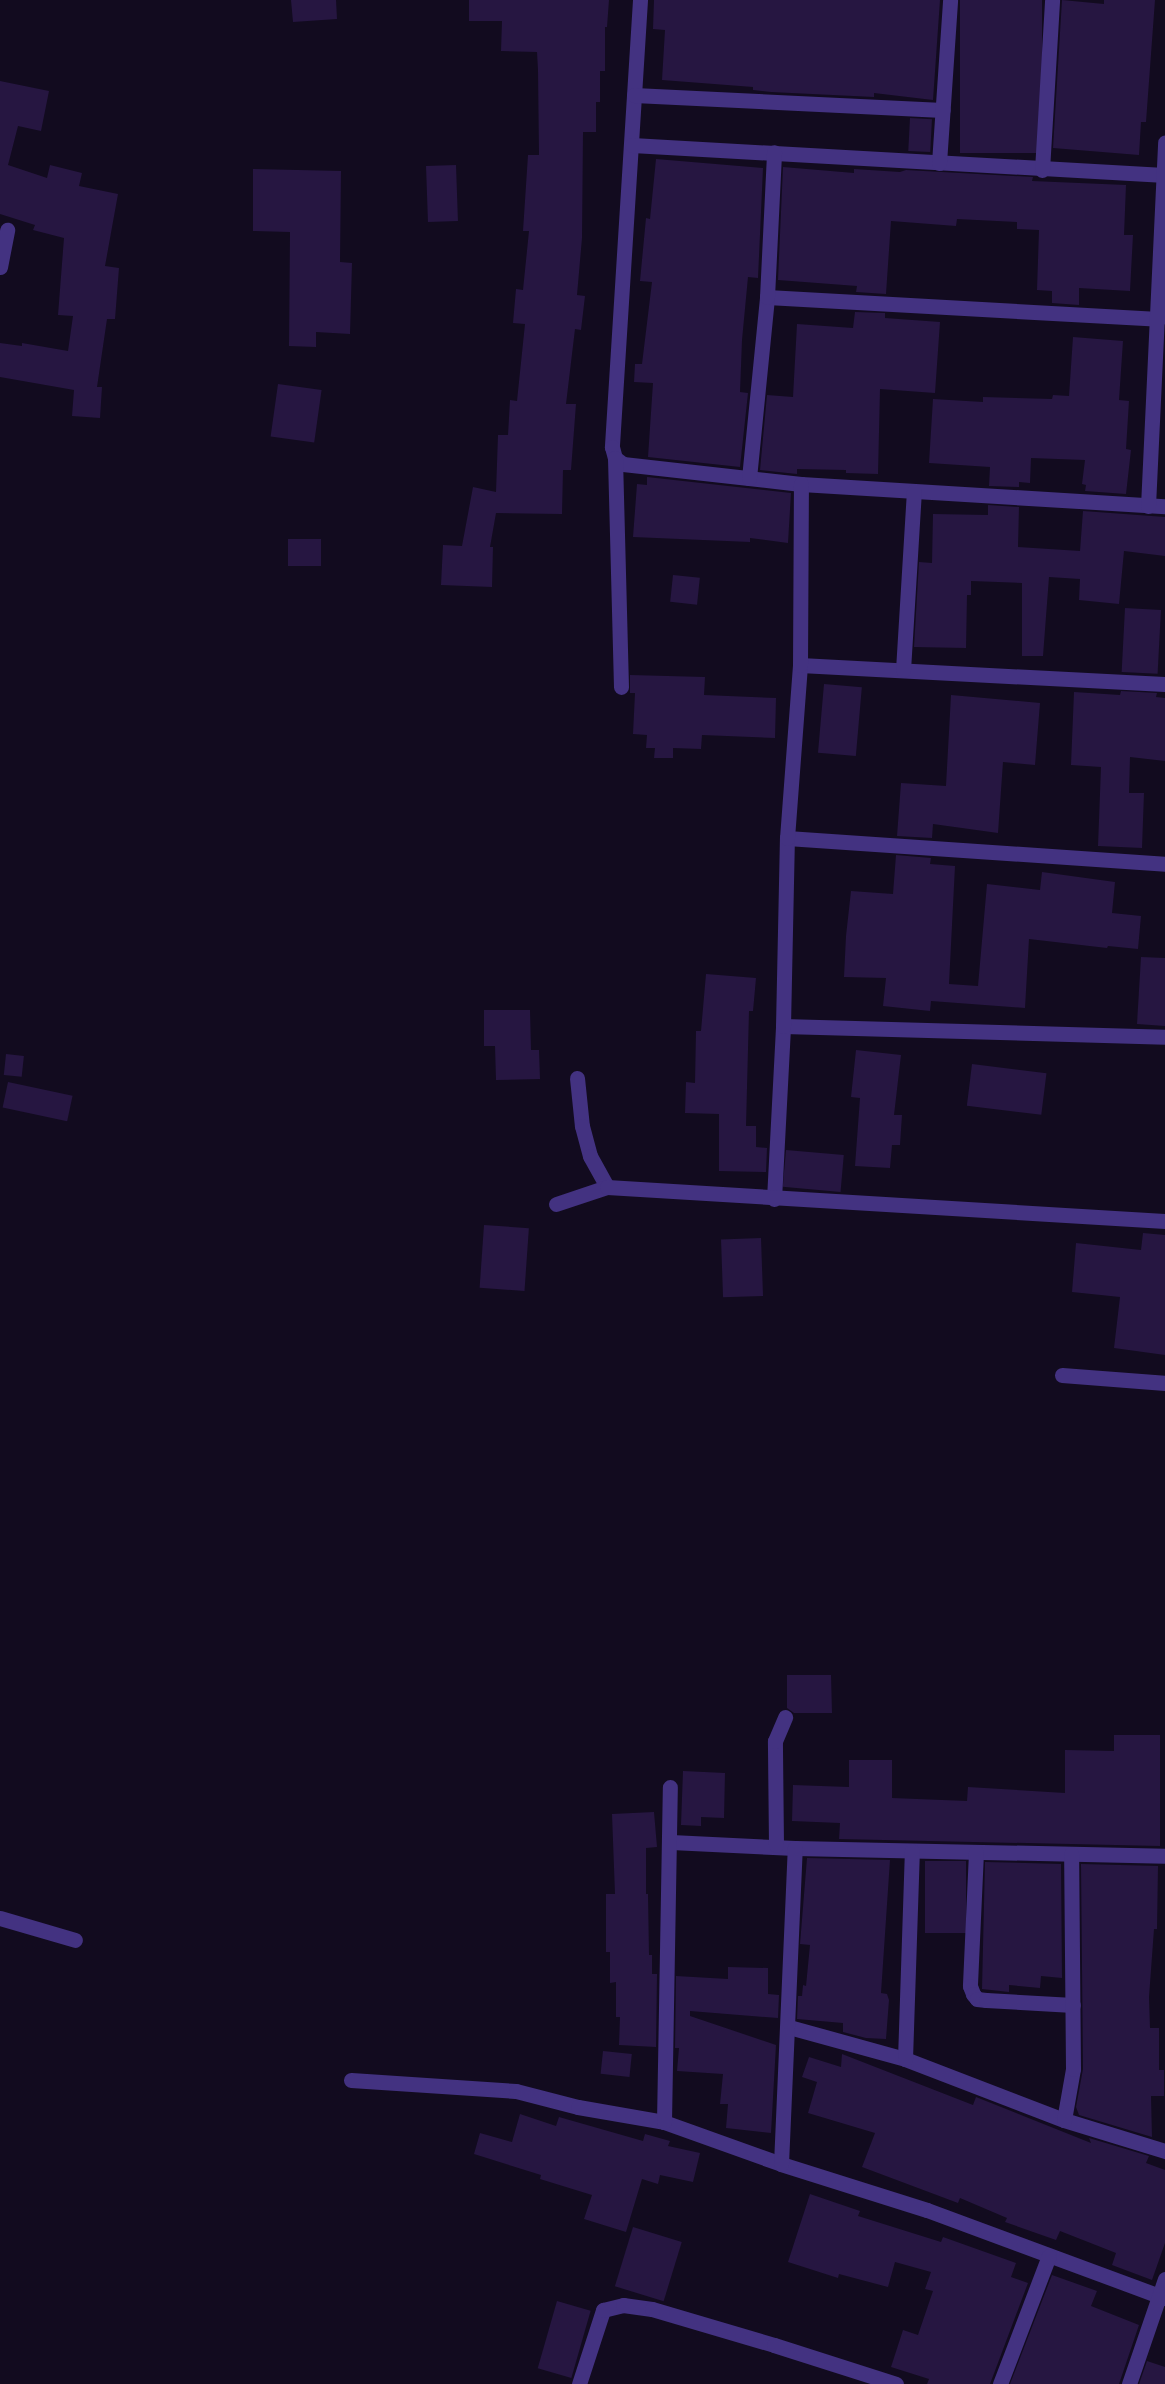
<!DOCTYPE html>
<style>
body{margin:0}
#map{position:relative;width:1165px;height:2384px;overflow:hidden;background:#120b1f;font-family:Rubik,sans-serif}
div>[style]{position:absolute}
.building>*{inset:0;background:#261641;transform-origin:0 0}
.minor>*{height:15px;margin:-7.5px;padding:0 7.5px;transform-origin:7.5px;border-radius:7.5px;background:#433281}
span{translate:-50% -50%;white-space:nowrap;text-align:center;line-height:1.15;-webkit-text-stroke:4.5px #120b1f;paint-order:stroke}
</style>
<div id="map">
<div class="building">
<i style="clip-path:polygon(291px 0,336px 0,337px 19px,293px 22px)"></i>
<i style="clip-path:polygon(469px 0,609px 0,607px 27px,605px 27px,605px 71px,600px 71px,600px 102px,596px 102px,596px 132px,583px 132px,582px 238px,577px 295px,585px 296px,581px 330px,575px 329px,566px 404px,576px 404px,571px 470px,563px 470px,562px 514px,496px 513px,490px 547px,493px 547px,492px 587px,441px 585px,443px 545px,462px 546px,473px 487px,496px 492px,498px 435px,508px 435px,510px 400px,517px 401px,525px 324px,513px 323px,516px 289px,523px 290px,529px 231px,523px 231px,528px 155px,539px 155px,538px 70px,537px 52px,501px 51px,502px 21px,469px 21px)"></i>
<i style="clip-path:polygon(654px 0,940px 0,933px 100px,874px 93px,874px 97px,771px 92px,753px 90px,753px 87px,662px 80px,665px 30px,653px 29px)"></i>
<i style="left:960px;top:0;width:82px;height:153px"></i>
<i style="clip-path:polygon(1062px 0,1104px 4px,1104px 0,1155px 0,1146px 122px,1141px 122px,1139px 155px,1053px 148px)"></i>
<i style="clip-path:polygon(0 81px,49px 91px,41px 131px,18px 126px,8px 165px,47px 178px,50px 165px,82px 173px,79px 186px,118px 194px,105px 266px,119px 268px,115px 319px,107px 319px,97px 387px,102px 387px,100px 418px,72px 416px,74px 390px,0 377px,0 343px,22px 346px,22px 343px,68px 351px,73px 316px,58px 315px,64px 238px,33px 230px,35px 225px,0 214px)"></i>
<i style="left:910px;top:118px;width:22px;height:33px;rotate:3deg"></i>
<i style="clip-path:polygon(656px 159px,763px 168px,758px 278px,748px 277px,742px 340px,740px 392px,748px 393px,740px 467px,648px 457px,653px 383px,634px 382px,635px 364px,642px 364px,652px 282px,640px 281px,646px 218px,650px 219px)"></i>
<i style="left:456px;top:165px;width:56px;height:30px;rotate:88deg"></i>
<i style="clip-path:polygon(783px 167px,854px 173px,854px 169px,900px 172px,906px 170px,1033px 177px,1032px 181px,1126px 185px,1124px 235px,1133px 235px,1130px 291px,1079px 288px,1079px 305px,1052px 303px,1052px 291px,1037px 290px,1039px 230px,1017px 229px,1017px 222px,957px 219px,956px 226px,891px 221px,886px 294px,856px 292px,857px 286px,778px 280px)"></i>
<i style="clip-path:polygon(253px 169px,341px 171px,340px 262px,352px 263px,350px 334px,316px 332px,316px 347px,289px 346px,290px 232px,253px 231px)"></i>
<i style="clip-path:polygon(855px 312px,885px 313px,885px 318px,940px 322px,935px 393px,880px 389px,878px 474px,846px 473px,846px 470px,797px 469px,797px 474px,760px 470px,767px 395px,793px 397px,797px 324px,853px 328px)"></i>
<i style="clip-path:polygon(1073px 337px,1123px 341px,1119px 400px,1129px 401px,1126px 449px,1131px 450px,1126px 494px,1085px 491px,1086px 485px,1082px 484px,1085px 460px,1031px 458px,1030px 483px,1019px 482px,1019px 487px,989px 486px,990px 467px,929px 463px,933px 399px,983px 402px,983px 397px,1052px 399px,1053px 395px,1069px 396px)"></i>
<i style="left:278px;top:384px;width:44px;height:53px;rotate:8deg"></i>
<i style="clip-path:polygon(647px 477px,791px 493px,788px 543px,750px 538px,750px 542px,633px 537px,637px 484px,647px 485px)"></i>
<i style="clip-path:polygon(988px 505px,1019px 507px,1018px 547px,1080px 551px,1083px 511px,1165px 517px,1165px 556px,1124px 551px,1119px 604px,1079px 600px,1080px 579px,1049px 577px,1043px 656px,1022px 656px,1022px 583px,971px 581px,971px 595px,967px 595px,966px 648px,914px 647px,919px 562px,932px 563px,933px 514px,988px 515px)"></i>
<i style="left:288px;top:539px;width:33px;height:27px"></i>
<i style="left:673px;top:575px;width:27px;height:27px;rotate:6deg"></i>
<i style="left:1125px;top:608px;width:36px;height:64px;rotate:3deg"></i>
<i style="clip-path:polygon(630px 675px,705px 677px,704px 695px,776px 698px,775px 738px,702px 735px,701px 749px,673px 748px,673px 758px,654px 758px,655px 748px,646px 748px,647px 735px,633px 734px,635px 693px,630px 693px)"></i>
<i style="left:824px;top:684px;width:38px;height:69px;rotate:5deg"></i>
<i style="clip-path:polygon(1121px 691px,1157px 693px,1156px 697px,1165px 698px,1165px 761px,1130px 757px,1129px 793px,1144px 793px,1142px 848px,1098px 846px,1101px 767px,1071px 765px,1074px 692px,1120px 695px)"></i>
<i style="clip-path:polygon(951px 695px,1040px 703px,1035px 765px,1003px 762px,998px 833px,933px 824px,932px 838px,897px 836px,901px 783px,946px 786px)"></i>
<i style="clip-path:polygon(896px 855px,931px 858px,930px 864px,955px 866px,949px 984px,978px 986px,987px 884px,1040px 890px,1042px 872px,1115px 882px,1112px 913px,1141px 916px,1138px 949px,1108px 946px,1107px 948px,1029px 939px,1025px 1008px,931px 1001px,930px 1011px,883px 1006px,886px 978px,844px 977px,846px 936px,851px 891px,893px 894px)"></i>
<i style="clip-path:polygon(1141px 957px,1165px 958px,1165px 1026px,1137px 1024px)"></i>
<i style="clip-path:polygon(706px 974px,756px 978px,753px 1011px,749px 1011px,746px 1126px,756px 1126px,756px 1147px,767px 1148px,766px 1172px,719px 1171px,719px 1114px,685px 1113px,686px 1082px,695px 1083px,696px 1031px,701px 1031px)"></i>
<i style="clip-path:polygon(484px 1010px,530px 1010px,531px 1050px,539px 1050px,540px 1079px,496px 1080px,495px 1046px,484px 1046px)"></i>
<i style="clip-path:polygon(856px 1050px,901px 1055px,894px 1115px,902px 1115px,900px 1145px,892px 1145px,890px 1168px,855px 1166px,860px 1098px,851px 1097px)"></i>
<i style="left:6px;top:1054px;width:18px;height:21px;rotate:6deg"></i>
<i style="left:972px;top:1064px;width:75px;height:42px;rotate:7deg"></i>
<i style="left:8px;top:1082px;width:66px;height:26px;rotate:12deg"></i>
<i style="left:786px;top:1150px;width:58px;height:37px;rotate:5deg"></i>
<i style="left:484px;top:1225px;width:45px;height:63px;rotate:4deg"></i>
<i style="clip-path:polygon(1143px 1233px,1165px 1235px,1165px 1355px,1114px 1348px,1120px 1297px,1072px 1292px,1076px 1243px,1141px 1250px)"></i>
<i style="left:761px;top:1238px;width:58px;height:40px;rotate:88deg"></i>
<i style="clip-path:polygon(787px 1675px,831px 1675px,832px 1713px,794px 1713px,787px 1708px)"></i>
<i style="clip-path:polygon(1114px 1735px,1160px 1735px,1160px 1846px,839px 1839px,840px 1823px,792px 1821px,793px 1785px,849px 1787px,849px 1760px,892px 1760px,892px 1798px,967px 1801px,968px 1787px,1065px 1793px,1065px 1750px,1114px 1751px)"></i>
<i style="clip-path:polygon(683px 1771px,725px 1773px,724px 1818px,701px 1817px,701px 1826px,681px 1825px)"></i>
<i style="clip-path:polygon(654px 1812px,657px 1847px,646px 1848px,646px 1894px,648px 1894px,649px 1955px,652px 1955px,652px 1974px,657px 1974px,656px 2047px,619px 2045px,620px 2017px,616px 2017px,616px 1982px,610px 1983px,610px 1952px,606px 1952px,606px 1894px,615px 1894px,612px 1814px)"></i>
<i style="clip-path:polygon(807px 1858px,890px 1860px,881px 1993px,887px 1994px,889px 2000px,886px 2039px,866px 2038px,843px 2032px,843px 2023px,797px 2019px,798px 1996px,802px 1996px,803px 1985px,806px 1986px,810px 1945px,800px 1944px)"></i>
<i style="left:925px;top:1861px;width:41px;height:72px"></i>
<i style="clip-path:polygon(985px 1862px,1061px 1864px,1062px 1978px,1041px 1976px,1040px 1988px,1009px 1985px,1009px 1992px,982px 1989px)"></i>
<i style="clip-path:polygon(1081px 1864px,1158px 1866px,1157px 1929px,1154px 1929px,1149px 1997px,1150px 2028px,1159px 2028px,1159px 2070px,1164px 2070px,1164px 2096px,1151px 2096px,1152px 2137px,1079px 2115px,1076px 2107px,1083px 2069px)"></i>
<i style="clip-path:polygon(728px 1967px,768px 1968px,768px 1994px,779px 1995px,778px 2018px,690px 2011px,690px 2016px,776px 2045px,771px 2133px,726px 2128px,728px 2104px,720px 2104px,723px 2074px,677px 2071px,679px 2048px,675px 2048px,676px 1976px,728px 1979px)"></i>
<i style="left:603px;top:2051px;width:29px;height:23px;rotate:6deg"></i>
<i style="clip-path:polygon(842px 2054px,973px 2105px,976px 2097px,1091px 2143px,1089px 2138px,1149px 2156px,1146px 2163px,1165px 2170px,1165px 2243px,1152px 2280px,1112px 2265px,1116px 2253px,1060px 2231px,1056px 2240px,1005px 2222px,1007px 2218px,960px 2198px,958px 2203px,862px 2167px,875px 2133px,808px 2113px,817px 2082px,802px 2077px,809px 2057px,841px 2067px)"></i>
<i style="clip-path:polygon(520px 2114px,556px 2126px,559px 2117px,643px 2141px,645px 2134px,670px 2141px,668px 2146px,700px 2153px,693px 2182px,660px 2175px,658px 2184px,642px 2179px,626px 2232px,584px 2219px,592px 2195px,540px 2179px,541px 2175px,474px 2154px,480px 2133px,512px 2142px)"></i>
<i style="clip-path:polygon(810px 2194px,860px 2211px,858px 2216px,941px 2242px,943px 2237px,1016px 2263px,1011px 2277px,1028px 2283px,990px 2384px,927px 2384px,929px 2379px,891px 2367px,903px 2330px,918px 2335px,933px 2291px,925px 2289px,931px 2272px,895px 2262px,888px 2287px,839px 2274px,838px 2278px,788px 2262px)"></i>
<i style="left:633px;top:2227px;width:51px;height:62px;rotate:17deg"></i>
<i style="clip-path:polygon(1052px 2275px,1097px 2291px,1091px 2306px,1139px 2325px,1119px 2384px,1010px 2384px)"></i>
<i style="left:557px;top:2301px;width:35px;height:70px;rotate:16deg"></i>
<i style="clip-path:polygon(1147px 2361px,1165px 2367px,1165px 2384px,1139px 2384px)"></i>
</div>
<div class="minor">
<i style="left:640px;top:0;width:448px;rotate:93.6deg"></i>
<i style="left:612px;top:447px;width:11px;rotate:75deg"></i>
<i style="left:615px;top:458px;width:10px;rotate:37deg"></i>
<i style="left:623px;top:464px;width:179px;rotate:6.4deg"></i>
<i style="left:801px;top:484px;width:365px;rotate:3.5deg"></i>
<i style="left:634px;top:95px;width:309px;rotate:2.8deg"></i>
<i style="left:632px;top:145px;width:534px;rotate:3.22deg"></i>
<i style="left:939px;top:163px;width:163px;rotate:-86.1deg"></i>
<i style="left:1042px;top:170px;width:170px;rotate:-86.6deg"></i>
<i style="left:0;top:267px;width:38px;rotate:-79deg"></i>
<i style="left:767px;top:297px;width:392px;rotate:3.2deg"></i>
<i style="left:615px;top:458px;width:229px;rotate:88.5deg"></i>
<i style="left:749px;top:478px;width:182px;rotate:-84.3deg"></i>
<i style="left:767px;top:297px;width:145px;rotate:-87.2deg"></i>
<i style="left:1148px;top:506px;width:364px;rotate:-87.3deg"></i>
<i style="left:800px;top:665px;width:365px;rotate:3deg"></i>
<i style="left:903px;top:670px;width:179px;rotate:-86.5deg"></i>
<i style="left:787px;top:838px;width:379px;rotate:3.9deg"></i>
<i style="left:783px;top:1026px;width:382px;rotate:1.6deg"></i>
<i style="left:577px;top:1078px;width:48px;rotate:84.1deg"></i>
<i style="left:582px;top:1126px;width:31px;rotate:75deg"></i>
<i style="left:590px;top:1156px;width:35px;rotate:61deg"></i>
<i style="left:774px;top:1199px;width:173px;rotate:-87deg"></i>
<i style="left:783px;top:1026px;width:188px;rotate:-88.8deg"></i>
<i style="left:787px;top:838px;width:173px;rotate:-85.7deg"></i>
<i style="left:800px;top:665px;width:181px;rotate:-89.7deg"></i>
<i style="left:556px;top:1204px;width:54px;rotate:-18.4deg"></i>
<i style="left:607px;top:1187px;width:559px;rotate:3.49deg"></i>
<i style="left:1062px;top:1375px;width:103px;rotate:4.4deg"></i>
<i style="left:671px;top:1842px;width:124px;rotate:2.8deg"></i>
<i style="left:795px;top:1848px;width:370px;rotate:1.2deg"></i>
<i style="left:776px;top:1845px;width:104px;rotate:-90.6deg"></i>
<i style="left:775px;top:1741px;width:26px;rotate:-67deg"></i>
<i style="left:976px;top:1852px;width:134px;rotate:92.6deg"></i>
<i style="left:970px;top:1986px;width:9px;rotate:69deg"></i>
<i style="left:973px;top:1994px;width:6px;rotate:51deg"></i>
<i style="left:977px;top:1999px;width:9px;rotate:6deg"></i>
<i style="left:986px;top:2000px;width:87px;rotate:3.3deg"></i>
<i style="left:0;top:1918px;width:78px;rotate:16.3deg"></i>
<i style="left:789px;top:2027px;width:120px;rotate:15.4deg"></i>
<i style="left:905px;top:2059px;width:170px;rotate:21deg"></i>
<i style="left:1064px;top:2120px;width:106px;rotate:17.1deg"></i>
<i style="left:905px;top:2059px;width:208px;rotate:-88.1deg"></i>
<i style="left:351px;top:2080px;width:165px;rotate:3.8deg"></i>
<i style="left:516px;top:2091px;width:64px;rotate:14.5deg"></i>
<i style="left:578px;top:2107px;width:87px;rotate:9.9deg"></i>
<i style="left:664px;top:2122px;width:124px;rotate:19.7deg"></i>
<i style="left:781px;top:2164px;width:153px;rotate:17.5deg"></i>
<i style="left:927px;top:2210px;width:254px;rotate:20.3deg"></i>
<i style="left:1064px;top:2120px;width:52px;rotate:-80deg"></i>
<i style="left:1073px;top:2069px;width:215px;rotate:-90.5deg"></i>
<i style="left:664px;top:2122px;width:335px;rotate:-89deg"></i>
<i style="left:781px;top:2164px;width:316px;rotate:-87.5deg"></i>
<i style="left:579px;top:2384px;width:78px;rotate:-72deg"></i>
<i style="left:603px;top:2310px;width:21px;rotate:-14deg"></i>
<i style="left:623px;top:2305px;width:29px;rotate:8deg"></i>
<i style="left:652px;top:2309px;width:127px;rotate:16.4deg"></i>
<i style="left:774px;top:2345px;width:128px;rotate:17.7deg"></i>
<i style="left:1000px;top:2384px;width:137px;rotate:-69.1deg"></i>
<i style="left:1129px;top:2384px;width:111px;rotate:-71.1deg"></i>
</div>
</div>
